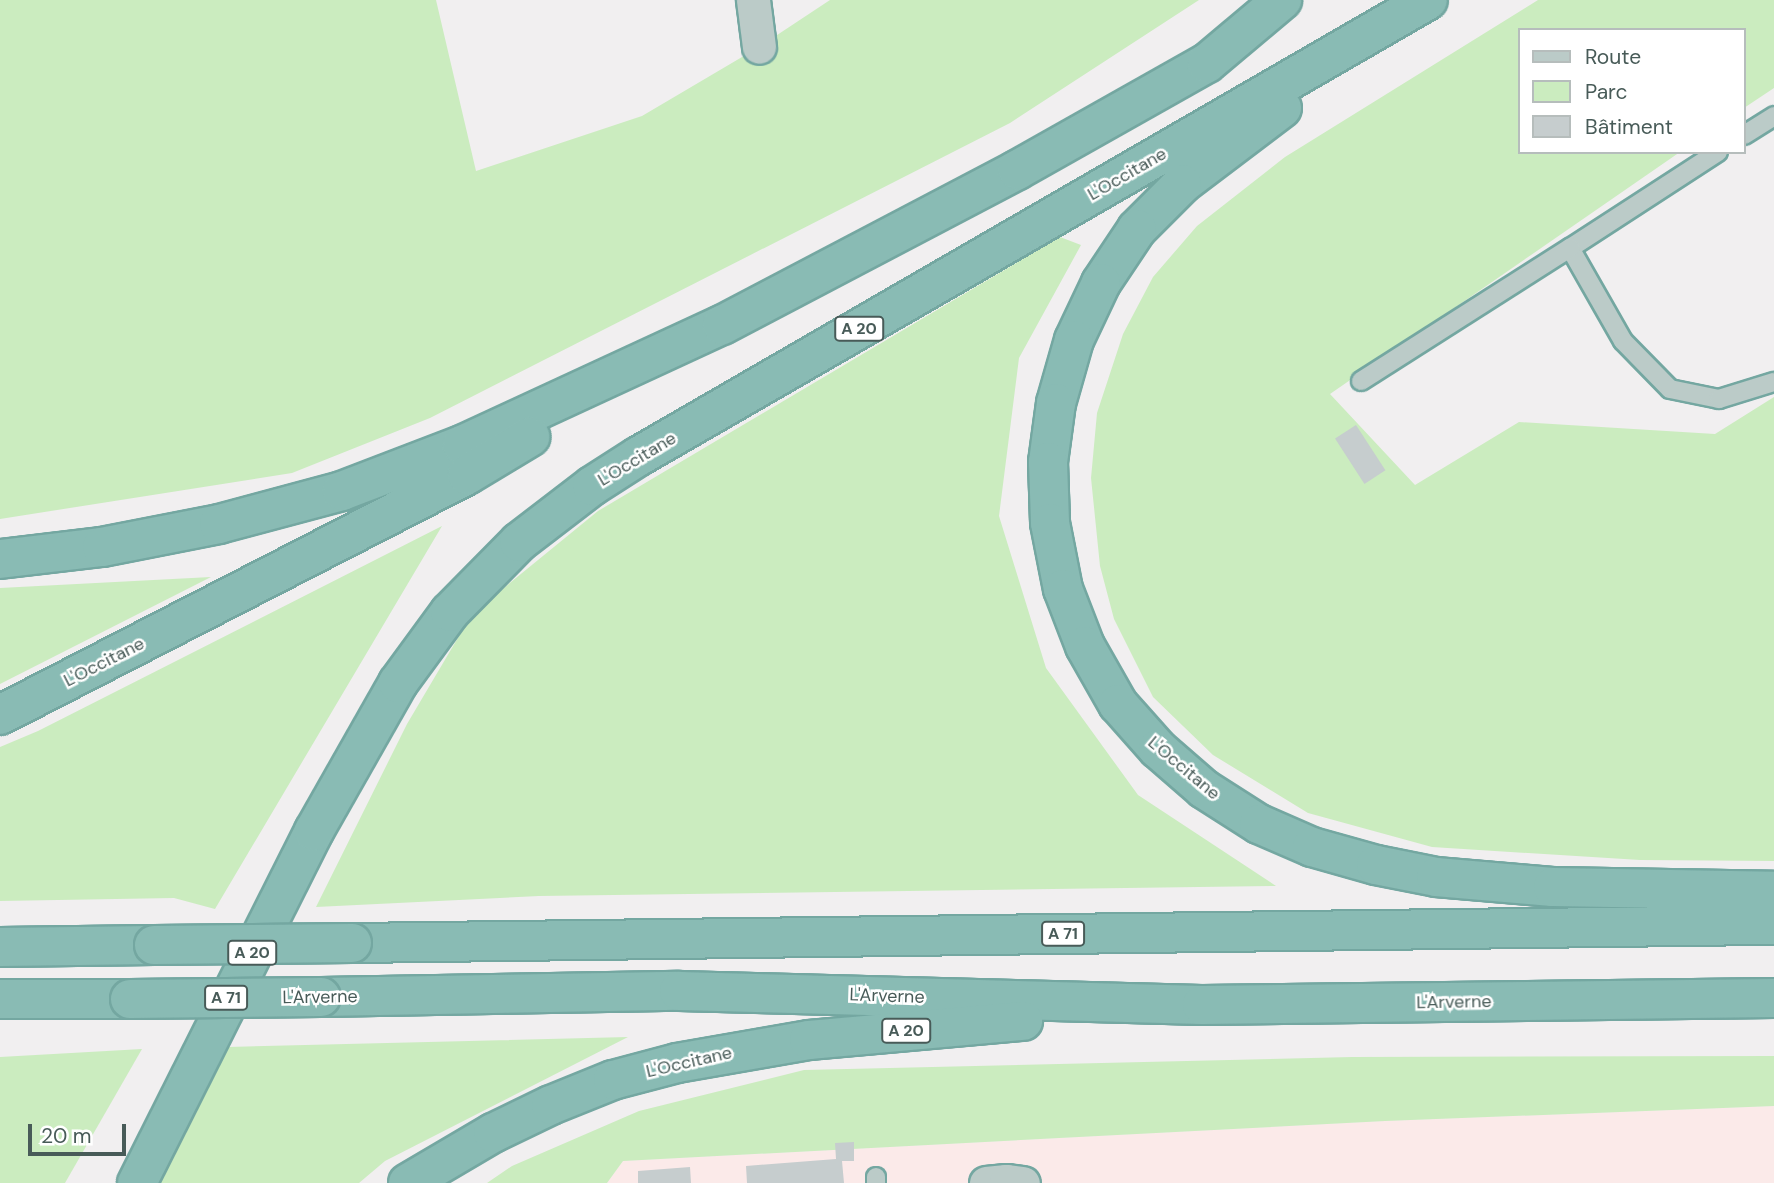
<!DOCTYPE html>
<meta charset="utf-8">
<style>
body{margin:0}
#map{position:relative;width:1774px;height:1183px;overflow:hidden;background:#f1eff0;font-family:"DM Sans",sans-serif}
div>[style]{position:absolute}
.commercial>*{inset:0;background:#fbeae9}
.green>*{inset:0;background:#cbecbf}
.building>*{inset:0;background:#c6cdce;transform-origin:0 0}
.roads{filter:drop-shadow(2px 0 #74a7a1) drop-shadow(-2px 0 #74a7a1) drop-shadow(0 2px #74a7a1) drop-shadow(0 -2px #74a7a1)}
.lane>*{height:18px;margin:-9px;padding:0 9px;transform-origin:9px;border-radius:9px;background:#bbcbc8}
.street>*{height:33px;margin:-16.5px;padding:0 16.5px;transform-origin:16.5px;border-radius:16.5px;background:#bbcbc8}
.highway>*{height:38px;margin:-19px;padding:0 19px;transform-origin:19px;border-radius:19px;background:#89bbb4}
.bridges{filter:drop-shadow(2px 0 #74a7a1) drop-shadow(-2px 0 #74a7a1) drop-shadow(0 2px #74a7a1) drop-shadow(0 -2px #74a7a1)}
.highway-bridge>*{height:38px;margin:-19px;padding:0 19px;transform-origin:19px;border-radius:19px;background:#89bbb4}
span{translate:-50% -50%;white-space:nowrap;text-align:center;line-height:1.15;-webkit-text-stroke:5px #fff;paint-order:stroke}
.shield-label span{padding:2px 5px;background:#fff;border:2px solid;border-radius:5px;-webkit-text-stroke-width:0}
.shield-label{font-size:16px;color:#485b58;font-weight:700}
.street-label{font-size:18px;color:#485b58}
.legend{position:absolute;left:1518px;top:28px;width:228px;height:126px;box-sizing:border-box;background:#fff;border:2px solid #b6bdbc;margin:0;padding:9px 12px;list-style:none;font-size:21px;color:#485b58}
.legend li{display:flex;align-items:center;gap:14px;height:35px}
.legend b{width:35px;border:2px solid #b6bdbc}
.scale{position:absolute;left:28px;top:1124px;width:98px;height:32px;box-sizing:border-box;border:4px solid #485b58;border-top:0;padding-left:9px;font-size:21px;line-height:24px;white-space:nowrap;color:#485b58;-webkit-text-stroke:5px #fff;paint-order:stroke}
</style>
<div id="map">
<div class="commercial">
<i style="clip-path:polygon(1774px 1106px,1774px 1183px,607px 1183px,623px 1161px,1385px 1121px)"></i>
</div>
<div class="green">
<i style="clip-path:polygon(0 0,436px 0,476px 171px,642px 116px,759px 47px,830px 0,1199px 0,1010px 123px,430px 418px,292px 473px,0 519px)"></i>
<i style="clip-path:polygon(1538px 0,1774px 0,1774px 88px,1744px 108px,1744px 30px,1520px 30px,1520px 152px,1680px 152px,1330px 394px,1415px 485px,1519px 422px,1715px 434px,1774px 397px,1774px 861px,1640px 860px,1432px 847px,1308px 813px,1213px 755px,1153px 697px,1114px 619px,1100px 566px,1091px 478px,1097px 413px,1123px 334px,1153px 277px,1197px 226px,1285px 157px)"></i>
<i style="clip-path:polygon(1060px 237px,1081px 245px,1019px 358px,999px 516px,1046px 668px,1138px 795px,1276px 886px,539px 896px,316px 907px,407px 724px,472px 614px,598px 511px)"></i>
<i style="clip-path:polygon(442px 526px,215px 909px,174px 898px,0 901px,0 747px,38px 731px)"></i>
<i style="clip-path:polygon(211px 577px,0 684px,0 588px)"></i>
<i style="clip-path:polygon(628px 1037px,385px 1161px,359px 1183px,158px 1183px,228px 1047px)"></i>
<i style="clip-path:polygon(142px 1049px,65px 1183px,0 1183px,0 1057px)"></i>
<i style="clip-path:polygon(1774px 1056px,1774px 1106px,1385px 1121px,623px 1161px,607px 1183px,487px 1183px,512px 1166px,639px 1111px,804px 1070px,1352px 1057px)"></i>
</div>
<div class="building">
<i style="left:1356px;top:425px;width:54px;height:25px;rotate:57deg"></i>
<i style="clip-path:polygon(854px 1142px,854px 1161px,842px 1161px,844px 1183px,747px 1183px,746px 1166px,836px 1159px,835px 1143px)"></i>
<i style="clip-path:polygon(690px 1167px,691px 1183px,638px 1183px,638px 1171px)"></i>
</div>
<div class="roads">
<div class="lane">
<i style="left:1744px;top:135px;width:36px;rotate:-32deg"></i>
<i style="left:1718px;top:152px;width:176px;rotate:147deg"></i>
<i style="left:1570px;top:248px;width:107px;rotate:60.3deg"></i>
<i style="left:1623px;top:341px;width:67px;rotate:45.6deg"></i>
<i style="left:1670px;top:389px;width:50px;rotate:11.5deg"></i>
<i style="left:1719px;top:399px;width:58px;rotate:-17.2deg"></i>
<i style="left:1361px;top:381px;width:248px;rotate:-32.5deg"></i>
<i style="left:876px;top:1177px;width:6px;rotate:90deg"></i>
</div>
<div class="street">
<i style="left:753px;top:0;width:47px;rotate:82.7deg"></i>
<i style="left:986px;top:1183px;width:20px;rotate:-6deg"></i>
<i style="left:1006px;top:1181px;width:17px;rotate:7deg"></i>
</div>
<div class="highway">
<i style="left:1282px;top:108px;width:126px;rotate:142.8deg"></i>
<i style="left:1182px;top:184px;width:64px;rotate:135deg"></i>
<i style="left:1137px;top:229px;width:65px;rotate:123.7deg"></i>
<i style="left:1101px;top:283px;width:63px;rotate:115.3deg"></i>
<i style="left:1074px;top:340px;width:66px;rotate:105.9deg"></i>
<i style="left:1056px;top:403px;width:60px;rotate:97.7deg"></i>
<i style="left:1048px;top:462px;width:61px;rotate:88.1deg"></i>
<i style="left:1050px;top:523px;width:67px;rotate:78.9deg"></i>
<i style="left:1063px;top:589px;width:61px;rotate:68.9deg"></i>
<i style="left:1085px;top:646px;width:67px;rotate:60.4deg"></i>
<i style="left:1118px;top:704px;width:60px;rotate:48.4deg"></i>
<i style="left:1158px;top:749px;width:61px;rotate:41deg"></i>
<i style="left:1204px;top:789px;width:65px;rotate:32.5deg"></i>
<i style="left:1259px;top:824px;width:58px;rotate:23.5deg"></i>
<i style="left:1312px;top:847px;width:66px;rotate:15.7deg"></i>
<i style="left:1376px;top:865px;width:61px;rotate:11.3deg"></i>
<i style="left:1436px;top:877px;width:117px;rotate:4.9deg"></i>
<i style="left:1553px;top:887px;width:221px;rotate:1deg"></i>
<i style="left:0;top:559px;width:103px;rotate:-6.7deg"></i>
<i style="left:102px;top:547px;width:119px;rotate:-11.1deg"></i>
<i style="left:219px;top:524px;width:127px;rotate:-15deg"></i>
<i style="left:342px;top:491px;width:129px;rotate:-21deg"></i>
<i style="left:462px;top:445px;width:286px;rotate:-24.8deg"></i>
<i style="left:722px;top:325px;width:333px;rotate:-27.7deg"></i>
<i style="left:1017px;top:170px;width:218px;rotate:-29.4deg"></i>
<i style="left:1207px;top:63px;width:98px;rotate:-40deg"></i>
<i style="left:0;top:715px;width:525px;rotate:-27.2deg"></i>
<i style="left:467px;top:475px;width:74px;rotate:-31.1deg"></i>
<i style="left:352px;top:943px;width:1422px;rotate:-0.73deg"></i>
<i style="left:0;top:947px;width:154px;rotate:-0.7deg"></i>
<i style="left:321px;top:997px;width:358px;rotate:-1deg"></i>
<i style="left:679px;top:991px;width:523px;rotate:1.53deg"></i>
<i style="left:1202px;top:1005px;width:572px;rotate:-0.7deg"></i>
<i style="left:0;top:999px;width:130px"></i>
<i style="left:137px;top:1183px;width:394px;rotate:-63.3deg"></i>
<i style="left:314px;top:831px;width:170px;rotate:-60.4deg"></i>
<i style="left:398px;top:683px;width:88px;rotate:-53.8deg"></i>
<i style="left:450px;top:612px;width:98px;rotate:-45.4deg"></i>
<i style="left:519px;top:542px;width:92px;rotate:-37.5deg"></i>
<i style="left:592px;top:486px;width:56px;rotate:-32.6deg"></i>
<i style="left:639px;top:456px;width:911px;rotate:-30.03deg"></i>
<i style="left:408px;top:1183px;width:99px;rotate:-30.5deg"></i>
<i style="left:493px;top:1133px;width:64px;rotate:-25.8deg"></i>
<i style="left:551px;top:1105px;width:67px;rotate:-22deg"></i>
<i style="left:613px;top:1080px;width:66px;rotate:-14.9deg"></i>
<i style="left:677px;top:1063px;width:134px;rotate:-9.9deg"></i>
<i style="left:809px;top:1040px;width:215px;rotate:-5.1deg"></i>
</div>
</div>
<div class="bridges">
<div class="highway-bridge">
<i style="left:154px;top:945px;width:198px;rotate:-0.6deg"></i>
<i style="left:130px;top:999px;width:191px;rotate:-0.6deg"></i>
</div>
</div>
<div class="shield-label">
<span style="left:859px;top:329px">A 20</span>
<span style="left:1063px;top:934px">A 71</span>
<span style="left:252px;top:953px">A 20</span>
<span style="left:226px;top:998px">A 71</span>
<span style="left:906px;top:1031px">A 20</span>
</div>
<div class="street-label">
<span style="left:1127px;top:174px;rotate:-30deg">L'Occitane</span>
<span style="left:637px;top:459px;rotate:-31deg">L'Occitane</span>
<span style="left:104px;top:662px;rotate:-27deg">L'Occitane</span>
<span style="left:1184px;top:768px;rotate:40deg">L'Occitane</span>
<span style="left:887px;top:996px;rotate:2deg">L'Arverne</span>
<span style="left:320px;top:997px;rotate:-1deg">L'Arverne</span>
<span style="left:1454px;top:1002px;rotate:-1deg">L'Arverne</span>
<span style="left:689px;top:1062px;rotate:-13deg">L'Occitane</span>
</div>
<ul class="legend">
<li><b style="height:9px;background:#bbcbc8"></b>Route</li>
<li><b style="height:19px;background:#cbecbf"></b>Parc</li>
<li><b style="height:19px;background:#c6cdce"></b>Bâtiment</li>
</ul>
<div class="scale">20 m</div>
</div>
